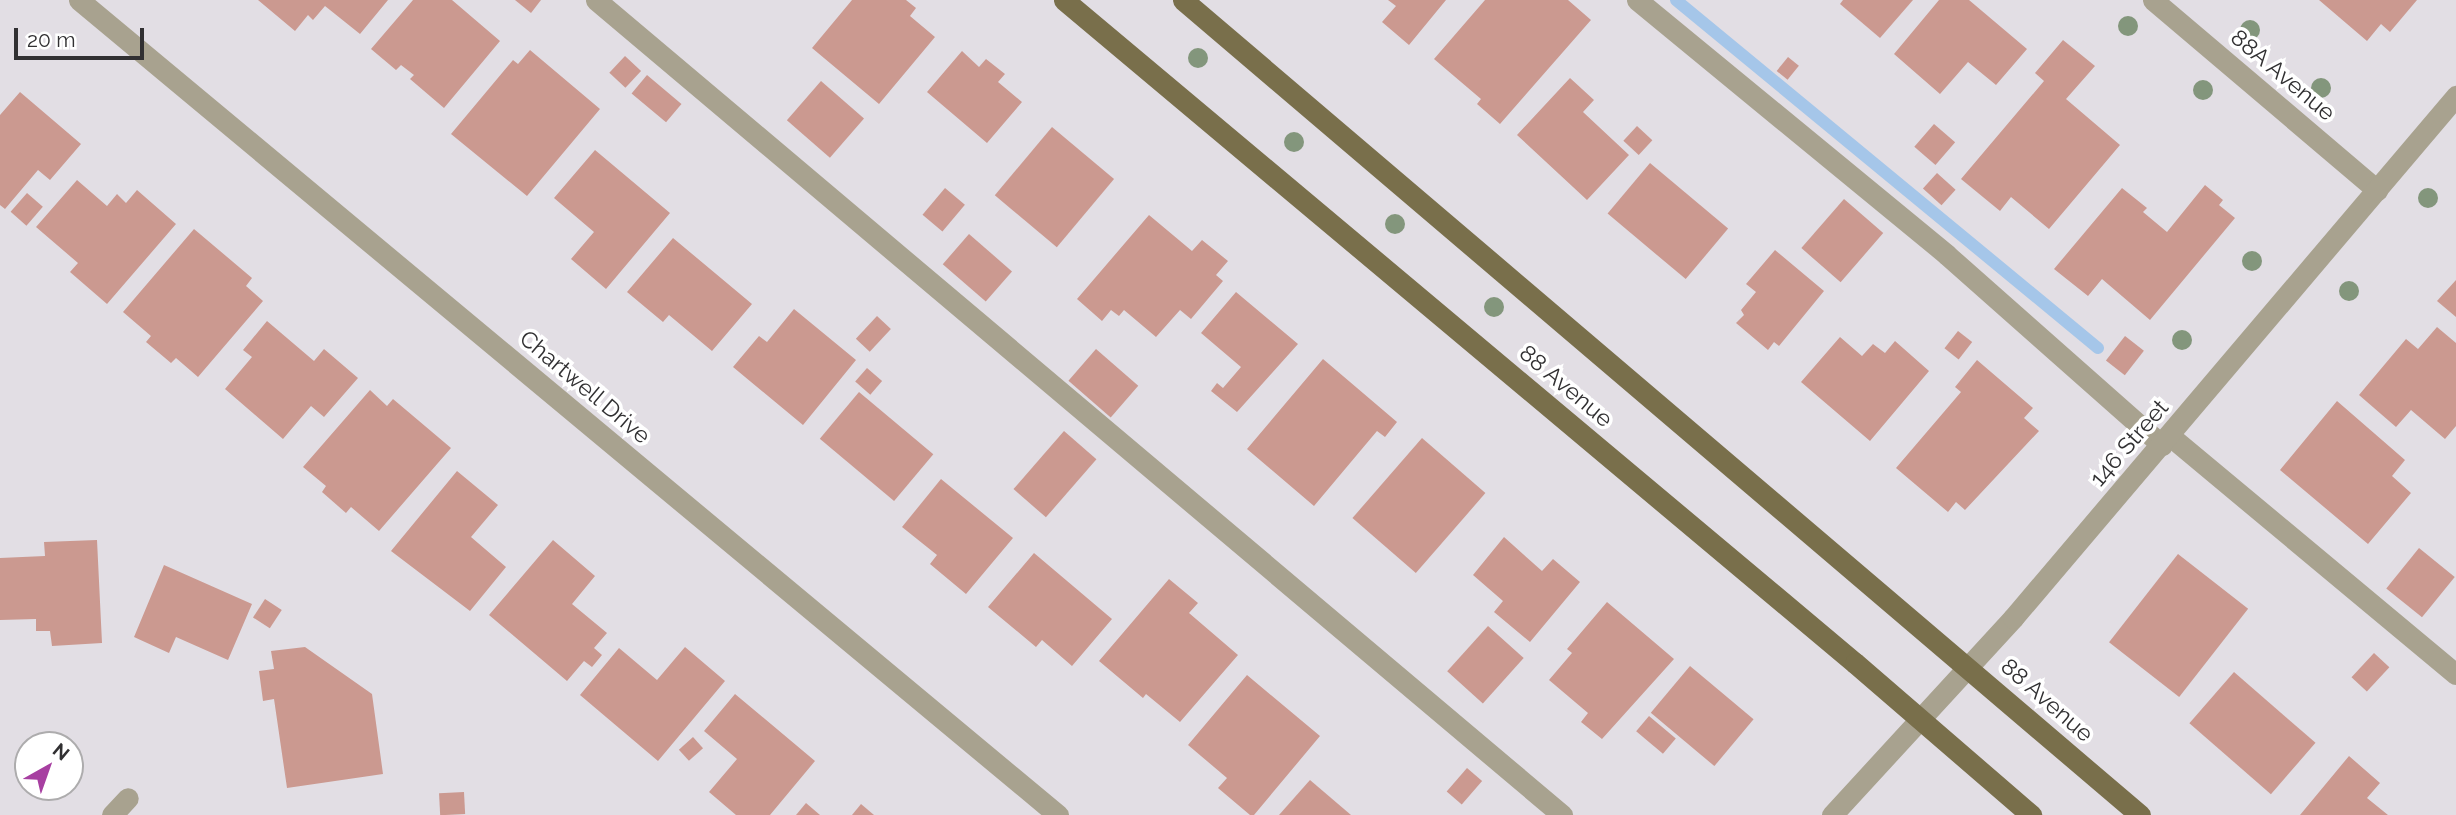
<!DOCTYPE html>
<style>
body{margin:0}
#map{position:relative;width:2456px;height:815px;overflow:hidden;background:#e2dee4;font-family:Raleway,sans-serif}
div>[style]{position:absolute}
.stream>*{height:12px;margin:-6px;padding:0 6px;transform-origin:6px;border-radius:6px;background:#a5c6e9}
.building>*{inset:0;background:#cb9990;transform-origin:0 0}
.minor>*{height:21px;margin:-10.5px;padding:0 10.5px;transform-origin:10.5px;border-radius:10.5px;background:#a8a28f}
.major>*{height:21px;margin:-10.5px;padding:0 10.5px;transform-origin:10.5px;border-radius:10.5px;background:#796f4b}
.trees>*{width:20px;height:20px;margin:-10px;border-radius:50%;background:#83967c}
span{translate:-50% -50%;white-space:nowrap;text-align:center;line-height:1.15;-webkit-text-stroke:7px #fff;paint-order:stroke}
.street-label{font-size:23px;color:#313032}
.north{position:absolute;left:14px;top:731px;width:70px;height:70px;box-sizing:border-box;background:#fff;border:2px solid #adacad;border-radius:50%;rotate:40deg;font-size:19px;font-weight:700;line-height:28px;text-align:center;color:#313032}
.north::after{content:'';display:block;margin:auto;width:24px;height:32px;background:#a73fa1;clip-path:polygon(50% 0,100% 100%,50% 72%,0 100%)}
.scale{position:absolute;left:14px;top:28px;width:130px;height:32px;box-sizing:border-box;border:4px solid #313032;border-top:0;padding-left:9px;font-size:21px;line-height:24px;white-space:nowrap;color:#313032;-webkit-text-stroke:5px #fff;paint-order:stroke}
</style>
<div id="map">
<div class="stream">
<i style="left:1676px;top:0;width:547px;rotate:39.51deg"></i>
</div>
<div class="building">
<i style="clip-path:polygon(258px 0,388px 0,360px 34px,325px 6px,313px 20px,308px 15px,295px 31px)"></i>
<i style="clip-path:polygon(413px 0,452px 0,500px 41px,444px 108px,410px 79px,414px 75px,401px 65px,396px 70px,371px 49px)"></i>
<i style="clip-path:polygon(515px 0,541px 0,531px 13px)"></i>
<i style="clip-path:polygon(852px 0,906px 0,916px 8px,910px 16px,935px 37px,879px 104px,812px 48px)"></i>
<i style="clip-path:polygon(1388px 0,1446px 0,1409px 45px,1382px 22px,1396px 6px)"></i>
<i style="clip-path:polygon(1485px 0,1568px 0,1591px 20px,1500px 124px,1477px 104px,1481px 99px,1434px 59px)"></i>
<i style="clip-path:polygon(1843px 0,1913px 0,1880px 38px,1840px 4px)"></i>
<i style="clip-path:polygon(1939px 0,1969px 0,2027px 49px,1996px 85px,1968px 62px,1940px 94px,1894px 54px)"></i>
<i style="clip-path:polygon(2319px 0,2417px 0,2390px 32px,2381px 24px,2367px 41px)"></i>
<i style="clip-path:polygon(2063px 40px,2095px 66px,2066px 99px,2120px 145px,2049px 229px,2011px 197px,2000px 211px,1961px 179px,2044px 81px,2035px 73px)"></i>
<i style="clip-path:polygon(530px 50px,600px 109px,527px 196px,451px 134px,513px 60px,518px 64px)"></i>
<i style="clip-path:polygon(962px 51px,979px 67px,986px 59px,1005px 74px,998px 82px,1022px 102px,987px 143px,927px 92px)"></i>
<i style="left:625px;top:56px;width:22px;height:23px;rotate:43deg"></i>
<i style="left:1788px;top:57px;width:14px;height:18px;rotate:39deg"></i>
<i style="left:647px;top:75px;width:45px;height:24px;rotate:40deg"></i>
<i style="clip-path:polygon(1570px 78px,1594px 100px,1583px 112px,1629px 155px,1587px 200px,1517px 135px)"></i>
<i style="left:821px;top:81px;width:57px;height:52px;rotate:41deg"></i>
<i style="clip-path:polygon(20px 92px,81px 144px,50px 180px,38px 170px,5px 209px,0 205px,0 115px)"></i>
<i style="left:1934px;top:124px;width:28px;height:30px;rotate:41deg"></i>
<i style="left:1637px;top:126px;width:21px;height:20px;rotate:43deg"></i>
<i style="left:1052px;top:127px;width:81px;height:89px;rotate:40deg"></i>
<i style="clip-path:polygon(595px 150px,670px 213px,606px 289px,571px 259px,594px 232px,554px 198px)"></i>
<i style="left:1650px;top:163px;width:102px;height:66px;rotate:40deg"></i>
<i style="left:1937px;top:173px;width:25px;height:21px;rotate:42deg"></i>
<i style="clip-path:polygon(77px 180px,107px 206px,117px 194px,126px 203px,137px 190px,176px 224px,107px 304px,70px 272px,78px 263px,36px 227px)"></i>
<i style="clip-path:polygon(2205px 185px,2223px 200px,2219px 205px,2235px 218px,2150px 320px,2102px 279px,2088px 296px,2054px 269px,2122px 188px,2147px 208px,2143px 212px,2167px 232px)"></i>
<i style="left:945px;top:188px;width:26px;height:35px;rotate:40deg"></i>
<i style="left:27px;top:193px;width:21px;height:25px;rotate:41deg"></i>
<i style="left:1844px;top:199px;width:52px;height:65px;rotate:41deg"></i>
<i style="clip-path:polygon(1149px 215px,1192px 251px,1202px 240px,1228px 261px,1216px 275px,1223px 281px,1191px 319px,1180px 310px,1156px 337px,1124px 310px,1119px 316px,1111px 310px,1102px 321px,1077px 299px)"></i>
<i style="clip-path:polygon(194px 229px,252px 278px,246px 286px,263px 301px,198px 377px,176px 358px,171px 363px,146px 342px,151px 336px,123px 312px)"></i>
<i style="left:969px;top:234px;width:57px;height:40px;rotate:41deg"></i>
<i style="clip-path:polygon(673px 238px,752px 304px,712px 351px,669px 315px,663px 322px,627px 292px)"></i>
<i style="clip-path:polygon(1775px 250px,1824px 291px,1779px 346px,1774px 342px,1768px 350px,1736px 323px,1744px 315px,1741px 310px,1756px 292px,1746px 284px)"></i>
<i style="clip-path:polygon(2456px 280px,2456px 317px,2437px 301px)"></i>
<i style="clip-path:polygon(1236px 292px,1298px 344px,1237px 412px,1211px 391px,1217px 383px,1223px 388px,1241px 367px,1201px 333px)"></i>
<i style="clip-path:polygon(794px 309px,856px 360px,803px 425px,733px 367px,759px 336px,767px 342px)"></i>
<i style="left:877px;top:316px;width:19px;height:31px;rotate:43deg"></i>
<i style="clip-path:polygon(267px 321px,314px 361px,324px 349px,358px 378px,324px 417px,311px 406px,283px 439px,225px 389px,252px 357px,243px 350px)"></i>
<i style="clip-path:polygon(2437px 327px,2456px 343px,2456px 426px,2445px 439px,2411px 410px,2396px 427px,2359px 395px,2406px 339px,2418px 349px)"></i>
<i style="left:1958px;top:331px;width:18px;height:22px;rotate:38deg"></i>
<i style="left:2125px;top:336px;width:24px;height:31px;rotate:38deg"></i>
<i style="clip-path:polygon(1840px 337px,1862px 356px,1873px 344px,1885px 353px,1895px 341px,1929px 371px,1870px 441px,1801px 382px)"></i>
<i style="left:1096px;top:349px;width:56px;height:42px;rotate:41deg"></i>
<i style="clip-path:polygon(1323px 359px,1397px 422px,1385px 437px,1377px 431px,1314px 506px,1247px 449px)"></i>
<i style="clip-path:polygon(1977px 360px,2033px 408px,2024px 418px,2039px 431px,1965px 510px,1956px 502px,1948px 512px,1896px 468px,1961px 392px,1955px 387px)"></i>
<i style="left:867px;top:368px;width:20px;height:18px;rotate:41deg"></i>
<i style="clip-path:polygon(370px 390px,387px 406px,393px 399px,451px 448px,379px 531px,351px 507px,346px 513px,322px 492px,326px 486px,303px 467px)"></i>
<i style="left:859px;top:392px;width:97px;height:61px;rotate:40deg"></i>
<i style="clip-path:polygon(2337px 401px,2405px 460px,2392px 476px,2411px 493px,2368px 544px,2280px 470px)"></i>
<i style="left:1064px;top:431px;width:43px;height:77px;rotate:41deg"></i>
<i style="left:1422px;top:438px;width:84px;height:106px;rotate:41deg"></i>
<i style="clip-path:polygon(457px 471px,498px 505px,471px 537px,506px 567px,470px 611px,391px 551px)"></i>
<i style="clip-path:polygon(941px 479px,1013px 538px,966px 594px,930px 564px,937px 555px,902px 527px)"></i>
<i style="clip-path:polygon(1504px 537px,1542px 571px,1553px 559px,1580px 582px,1530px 642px,1494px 612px,1503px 601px,1473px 575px)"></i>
<i style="clip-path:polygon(97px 540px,102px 643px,52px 646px,50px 631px,36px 631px,36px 619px,0 620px,0 558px,45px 556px,44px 542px)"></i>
<i style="clip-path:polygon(553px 540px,595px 576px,572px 604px,607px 633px,594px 648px,602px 655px,592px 667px,584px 661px,567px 681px,489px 615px)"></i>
<i style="left:2419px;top:548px;width:46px;height:52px;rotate:39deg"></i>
<i style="clip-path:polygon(1034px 553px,1112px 619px,1072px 666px,1042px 640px,1036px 647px,988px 607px)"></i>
<i style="left:2178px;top:554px;width:89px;height:112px;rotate:38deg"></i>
<i style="clip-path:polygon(164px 565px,252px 604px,228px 660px,176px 637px,169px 653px,134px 637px)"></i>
<i style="clip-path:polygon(1169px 579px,1198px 603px,1189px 613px,1238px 655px,1180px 722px,1146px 694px,1143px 698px,1099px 661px)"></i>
<i style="left:265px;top:599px;width:20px;height:22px;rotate:33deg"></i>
<i style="clip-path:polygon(1607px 602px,1674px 659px,1602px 739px,1581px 722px,1588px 713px,1549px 680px,1572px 653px,1567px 649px)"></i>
<i style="left:1488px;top:626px;width:48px;height:61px;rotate:42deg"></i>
<i style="clip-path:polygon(305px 647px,372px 694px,383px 774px,287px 788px,274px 699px,263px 701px,259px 671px,274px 669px,271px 651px)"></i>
<i style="clip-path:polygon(685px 647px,725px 681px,658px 761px,580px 695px,619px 648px,657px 680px)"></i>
<i style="left:2374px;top:653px;width:21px;height:33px;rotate:43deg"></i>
<i style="left:1690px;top:666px;width:83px;height:61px;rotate:40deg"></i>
<i style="left:2234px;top:672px;width:108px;height:68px;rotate:41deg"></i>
<i style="clip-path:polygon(1247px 675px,1320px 736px,1254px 815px,1250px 815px,1218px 788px,1227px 778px,1188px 745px)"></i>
<i style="clip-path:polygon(735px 694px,815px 761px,770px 815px,736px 815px,709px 792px,737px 759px,704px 731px)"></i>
<i style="left:1649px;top:716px;width:35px;height:20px;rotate:40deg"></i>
<i style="left:693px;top:737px;width:15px;height:19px;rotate:48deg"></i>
<i style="clip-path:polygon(2349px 756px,2380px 783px,2367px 798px,2388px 815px,2300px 815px)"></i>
<i style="left:1467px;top:768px;width:20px;height:31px;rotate:41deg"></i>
<i style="clip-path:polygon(1310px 780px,1351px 815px,1279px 815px)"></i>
<i style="left:464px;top:792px;width:22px;height:25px;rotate:87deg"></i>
<i style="clip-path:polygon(806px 803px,820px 815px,796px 815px)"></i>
<i style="clip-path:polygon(861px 804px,874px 815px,852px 815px)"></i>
</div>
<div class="minor">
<i style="left:79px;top:0;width:1274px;rotate:39.78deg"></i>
<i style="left:596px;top:0;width:1264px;rotate:40.15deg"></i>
<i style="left:1637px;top:0;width:401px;rotate:39.4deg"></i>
<i style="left:1947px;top:255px;width:287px;rotate:41.5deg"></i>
<i style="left:2153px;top:0;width:294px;rotate:40.3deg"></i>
<i style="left:2170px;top:436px;width:372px;rotate:39.8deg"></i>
<i style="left:112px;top:815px;width:23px;rotate:-47deg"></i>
<i style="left:1832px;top:815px;width:268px;rotate:-47.4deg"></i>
<i style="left:2013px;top:618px;width:685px;rotate:-49.68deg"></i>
</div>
<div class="major">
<i style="left:1064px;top:0;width:1032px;rotate:39.97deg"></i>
<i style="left:1855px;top:663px;width:233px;rotate:40.8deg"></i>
<i style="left:1183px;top:0;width:1257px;rotate:40.42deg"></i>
</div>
<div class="trees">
<i style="left:2128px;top:26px"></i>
<i style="left:2250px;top:30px"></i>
<i style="left:1198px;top:58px"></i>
<i style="left:2321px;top:88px"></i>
<i style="left:2203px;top:90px"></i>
<i style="left:1294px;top:142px"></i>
<i style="left:2428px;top:198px"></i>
<i style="left:1395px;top:224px"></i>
<i style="left:2252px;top:261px"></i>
<i style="left:2349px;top:291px"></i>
<i style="left:1494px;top:307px"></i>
<i style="left:2182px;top:340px"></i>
</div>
<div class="street-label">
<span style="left:2283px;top:75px;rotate:40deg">88A Avenue</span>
<span style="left:1566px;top:386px;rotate:40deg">88 Avenue</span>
<span style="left:585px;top:387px;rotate:40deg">Chartwell Drive</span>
<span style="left:2129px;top:443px;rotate:-49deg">146 Street</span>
<span style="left:2047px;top:700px;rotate:41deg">88 Avenue</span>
</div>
<div class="north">N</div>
<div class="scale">20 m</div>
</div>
